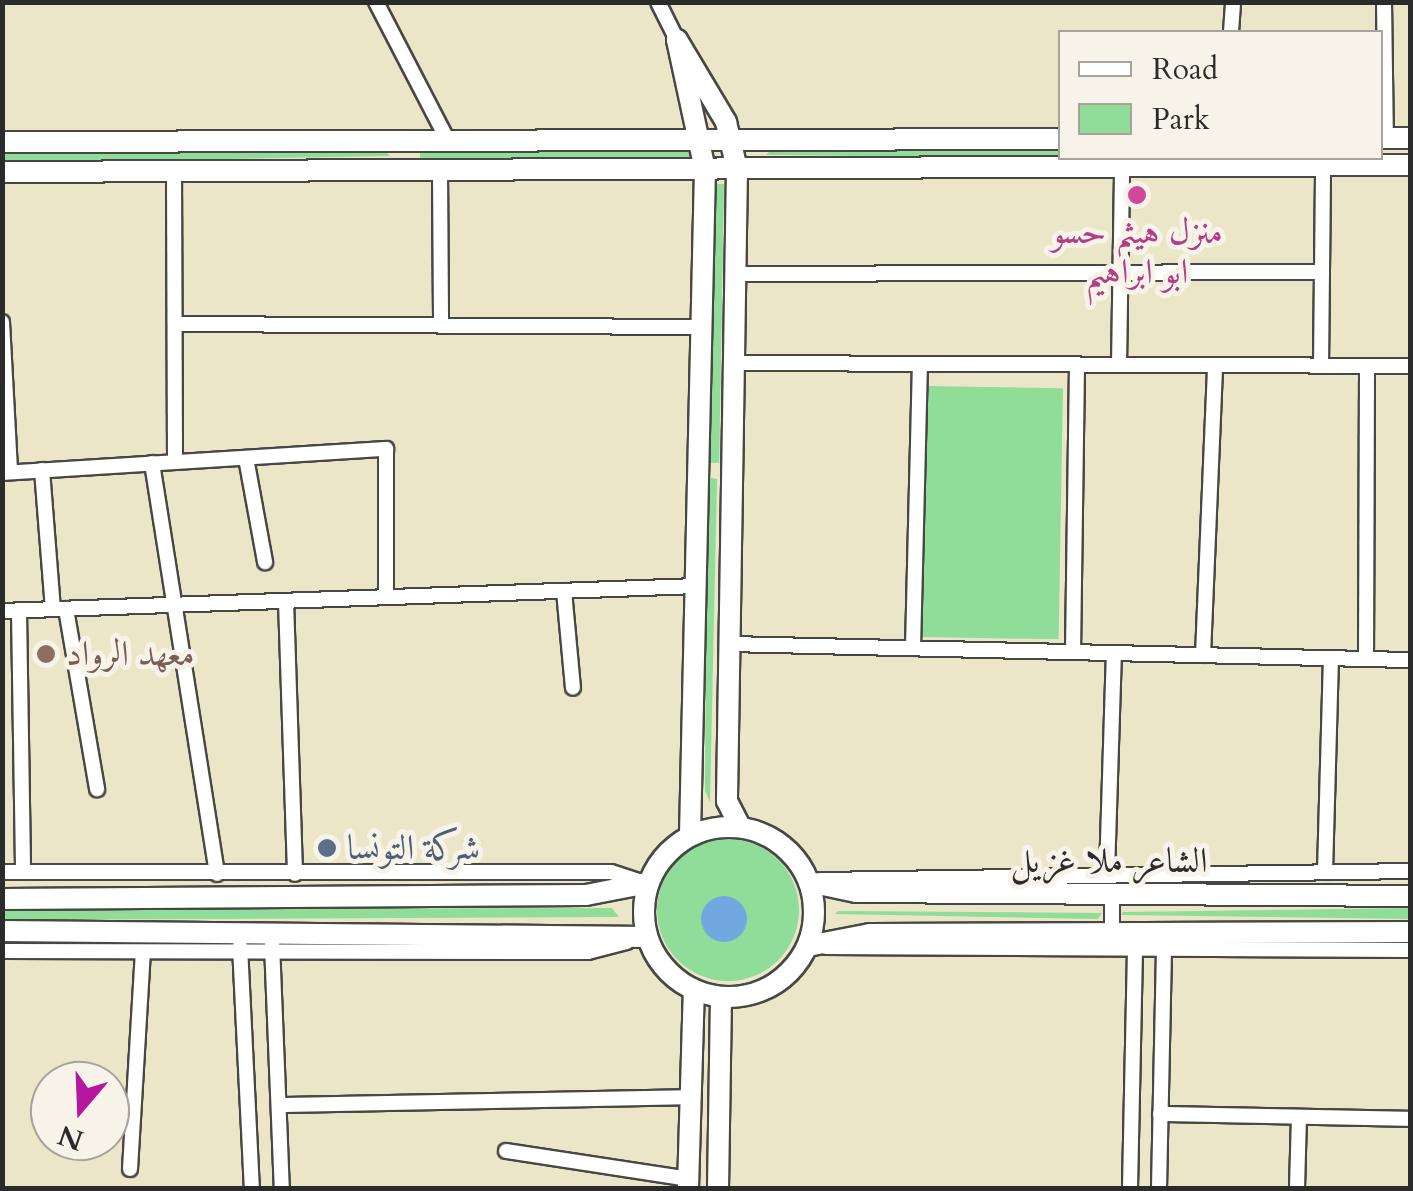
<!DOCTYPE html>
<meta charset="utf-8">
<style>
body{margin:0}
#map{position:relative;width:1413px;height:1191px;overflow:hidden;background:#ece6c9;font-family:Cardo,Amiri,serif}
div>[style]{position:absolute}
.green>*{inset:0;background:#90dc99;transform-origin:0 0}
.round{border-radius:50%}
.water>*{inset:0;background:#72a8e0}
.roads{filter:drop-shadow(2px 0 #484743) drop-shadow(-2px 0 #484743) drop-shadow(0 2px #484743) drop-shadow(0 -2px #484743)}
.street>*{height:14px;margin:-7px;padding:0 7px;transform-origin:7px;border-radius:7px;background:#fff}
.secondary>*{height:20px;margin:-10px;padding:0 10px;transform-origin:10px;border-radius:10px;background:#fff}
.primary>*{height:20px;margin:-10px;padding:0 10px;transform-origin:10px;border-radius:10px;background:#fff}
.primary>.ring{margin:-10px;padding:0;box-sizing:content-box;background:none;border:20px solid #fff;border-radius:50%}
.dots>*{width:28px;height:28px;translate:-50% -50%;box-sizing:border-box;border:5px solid #f7f3e8;border-radius:50%}
span{translate:-50% -50%;white-space:nowrap;text-align:center;line-height:1.15;-webkit-text-stroke:10px #f7f3e8;paint-order:stroke}
.hotel-label{font-size:35px;color:#b23c85}
.education-label{font-size:35px;color:#785e54}
.left{translate:0 -50%;text-align:left}
.service-label{font-size:35px;color:#4e5e75}
.street-label{font-size:35px;color:#2b2b2b}
.frame{position:absolute;inset:0;border:5px solid #2b2b2b;pointer-events:none}
.legend{position:absolute;left:1058px;top:30px;width:325px;height:130px;box-sizing:border-box;background:#f7f3e8;border:2px solid #a5a39c;margin:0;padding:12px 18px;list-style:none;font-size:30px;color:#2b2b2b}
.legend li{display:flex;align-items:center;gap:20px;height:50px}
.legend b{width:50px;border:2px solid #a5a39c}
.north{position:absolute;left:30px;top:1061px;width:100px;height:100px;box-sizing:border-box;background:#f7f3e8;border:2px solid #a5a39c;border-radius:50%;rotate:199deg;font-size:28px;font-weight:700;line-height:40px;text-align:center;color:#2b2b2b}
.north::after{content:'';display:block;margin:auto;width:35px;height:45px;background:#b5179e;clip-path:polygon(50% 0,100% 100%,50% 72%,0 100%)}
</style>
<div id="map">
<div class="green">
<i style="clip-path:polygon(1060px 150px,1060px 158px,766px 155px,770px 151px)"></i>
<i style="left:420px;top:151px;width:276px;height:11px"></i>
<i style="clip-path:polygon(2px 153px,387px 153px,390px 156px,3px 163px)"></i>
<i style="left:724px;top:184px;width:279px;height:9px;rotate:91deg"></i>
<i style="left:927px;top:386px;width:136px;height:251px;rotate:1deg"></i>
<i style="clip-path:polygon(707px 477px,717px 479px,710px 802px,705px 791px)"></i>
<i class="round" style="left:657px;top:839px;width:142px;height:142px"></i>
<i style="clip-path:polygon(612px 908px,619px 917px,3px 920px,2px 909px)"></i>
<i style="clip-path:polygon(1410px 908px,1410px 919px,1121px 915px,1123px 912px)"></i>
<i style="clip-path:polygon(1102px 913px,1098px 919px,835px 914px,838px 911px)"></i>
</div>
<div class="water">
<i class="round" style="left:701px;top:896px;width:46px;height:46px"></i>
</div>
<div class="roads">
<div class="street">
<i style="left:376px;top:2px;width:157px;rotate:62.6deg"></i>
<i style="left:658px;top:2px;width:42px;rotate:63.4deg"></i>
<i style="left:1384px;top:2px;width:136px;rotate:89.2deg"></i>
<i style="left:1231px;top:32px;width:30px;rotate:-86deg"></i>
<i style="left:174px;top:172px;width:290px;rotate:89.8deg"></i>
<i style="left:440px;top:172px;width:153px;rotate:89.6deg"></i>
<i style="left:735px;top:274px;width:587px;rotate:-0.2deg"></i>
<i style="left:2px;top:322px;width:150px;rotate:86.9deg"></i>
<i style="left:176px;top:324px;width:526px;rotate:0.33deg"></i>
<i style="left:734px;top:363px;width:676px;rotate:0.25deg"></i>
<i style="left:1119px;top:365px;width:201px;rotate:-89.1deg"></i>
<i style="left:1321px;top:366px;width:202px;rotate:-89.4deg"></i>
<i style="left:246px;top:458px;width:106px;rotate:79.6deg"></i>
<i style="left:152px;top:463px;width:416px;rotate:81deg"></i>
<i style="left:42px;top:470px;width:139px;rotate:85.5deg"></i>
<i style="left:2px;top:473px;width:385px;rotate:-3.6deg"></i>
<i style="left:386px;top:449px;width:148px;rotate:90deg"></i>
<i style="left:564px;top:591px;width:97px;rotate:84.7deg"></i>
<i style="left:286px;top:601px;width:273px;rotate:88.1deg"></i>
<i style="left:66px;top:609px;width:183px;rotate:80.2deg"></i>
<i style="left:2px;top:611px;width:696px;rotate:-2.06deg"></i>
<i style="left:19px;top:611px;width:261px;rotate:89.1deg"></i>
<i style="left:729px;top:644px;width:681px;rotate:1.35deg"></i>
<i style="left:913px;top:648px;width:284px;rotate:-88.6deg"></i>
<i style="left:1073px;top:652px;width:287px;rotate:-89.2deg"></i>
<i style="left:1203px;top:655px;width:290px;rotate:-87.6deg"></i>
<i style="left:1366px;top:659px;width:293px;rotate:-89.8deg"></i>
<i style="left:2px;top:872px;width:609px"></i>
<i style="left:611px;top:872px;width:36px;rotate:18deg"></i>
<i style="left:1325px;top:872px;width:214px;rotate:-88.4deg"></i>
<i style="left:1107px;top:873px;width:220px;rotate:-88.2deg"></i>
<i style="left:820px;top:880px;width:590px;rotate:-0.87deg"></i>
<i style="left:1112px;top:894px;width:39px;rotate:90deg"></i>
<i style="left:272px;top:944px;width:244px;rotate:87.7deg"></i>
<i style="left:240px;top:946px;width:242px;rotate:87.2deg"></i>
<i style="left:826px;top:947px;width:584px;rotate:0.29deg"></i>
<i style="left:2px;top:951px;width:586px;rotate:0.1deg"></i>
<i style="left:588px;top:952px;width:40px;rotate:-14.4deg"></i>
<i style="left:279px;top:1105px;width:412px;rotate:-1.1deg"></i>
<i style="left:1160px;top:1114px;width:250px;rotate:1.1deg"></i>
<i style="left:506px;top:1151px;width:185px;rotate:8.7deg"></i>
<i style="left:130px;top:1169px;width:217px;rotate:-86.6deg"></i>
<i style="left:1130px;top:1188px;width:245px;rotate:-88.8deg"></i>
<i style="left:1159px;top:1188px;width:244px;rotate:-88.8deg"></i>
<i style="left:1297px;top:1188px;width:71px;rotate:-88.4deg"></i>
</div>
<div class="secondary">
<i style="left:677px;top:40px;width:96px;rotate:59.1deg"></i>
<i style="left:726px;top:122px;width:48px;rotate:76.8deg"></i>
<i style="left:737px;top:169px;width:632px;rotate:90.91deg"></i>
<i style="left:727px;top:801px;width:29px;rotate:63deg"></i>
<i style="left:677px;top:40px;width:132px;rotate:77.8deg"></i>
<i style="left:705px;top:169px;width:666px;rotate:91.29deg"></i>
<i style="left:1380px;top:138px;width:30px"></i>
<i style="left:2px;top:142px;width:1058px;rotate:-0.16deg"></i>
<i style="left:2px;top:172px;width:1408px;rotate:-0.28deg"></i>
<i style="left:688px;top:1188px;width:198px;rotate:-88.3deg"></i>
<i style="left:718px;top:1188px;width:191px;rotate:-89.1deg"></i>
</div>
<div class="primary">
<i class="ring" style="left:644px;top:827px;width:150px;height:150px"></i>
<i style="left:809px;top:882px;width:48px;rotate:12deg"></i>
<i style="left:856px;top:892px;width:554px;rotate:0.41deg"></i>
<i style="left:2px;top:899px;width:584px;rotate:-0.39deg"></i>
<i style="left:586px;top:895px;width:62px;rotate:-11.1deg"></i>
<i style="left:2px;top:931px;width:645px;rotate:0.53deg"></i>
<i style="left:808px;top:946px;width:63px;rotate:-11deg"></i>
<i style="left:870px;top:934px;width:540px;rotate:-0.21deg"></i>
</div>
</div>
<div class="dots">
<i style="left:1137px;top:195px;background:#d1479c"></i>
<i style="left:46px;top:654px;background:#8d6e63"></i>
<i style="left:327px;top:848px;background:#5c6f8a"></i>
</div>
<div class="hotel-label">
<span style="left:1137px;top:252px">منزل هيثم حسو<br>ابو ابراهيم</span>
</div>
<div class="education-label">
<span class="left" style="left:66px;top:654px">معهد الرواد</span>
</div>
<div class="service-label">
<span class="left" style="left:347px;top:848px">شركة التونسا</span>
</div>
<div class="street-label">
<span style="left:1109px;top:861px">الشاعر ملا غزيل</span>
</div>
<div class="frame"></div>
<ul class="legend">
<li><b style="height:12px;background:#fff"></b>Road</li>
<li><b style="height:28px;background:#90dc99"></b>Park</li>
</ul>
<div class="north">N</div>
</div>
